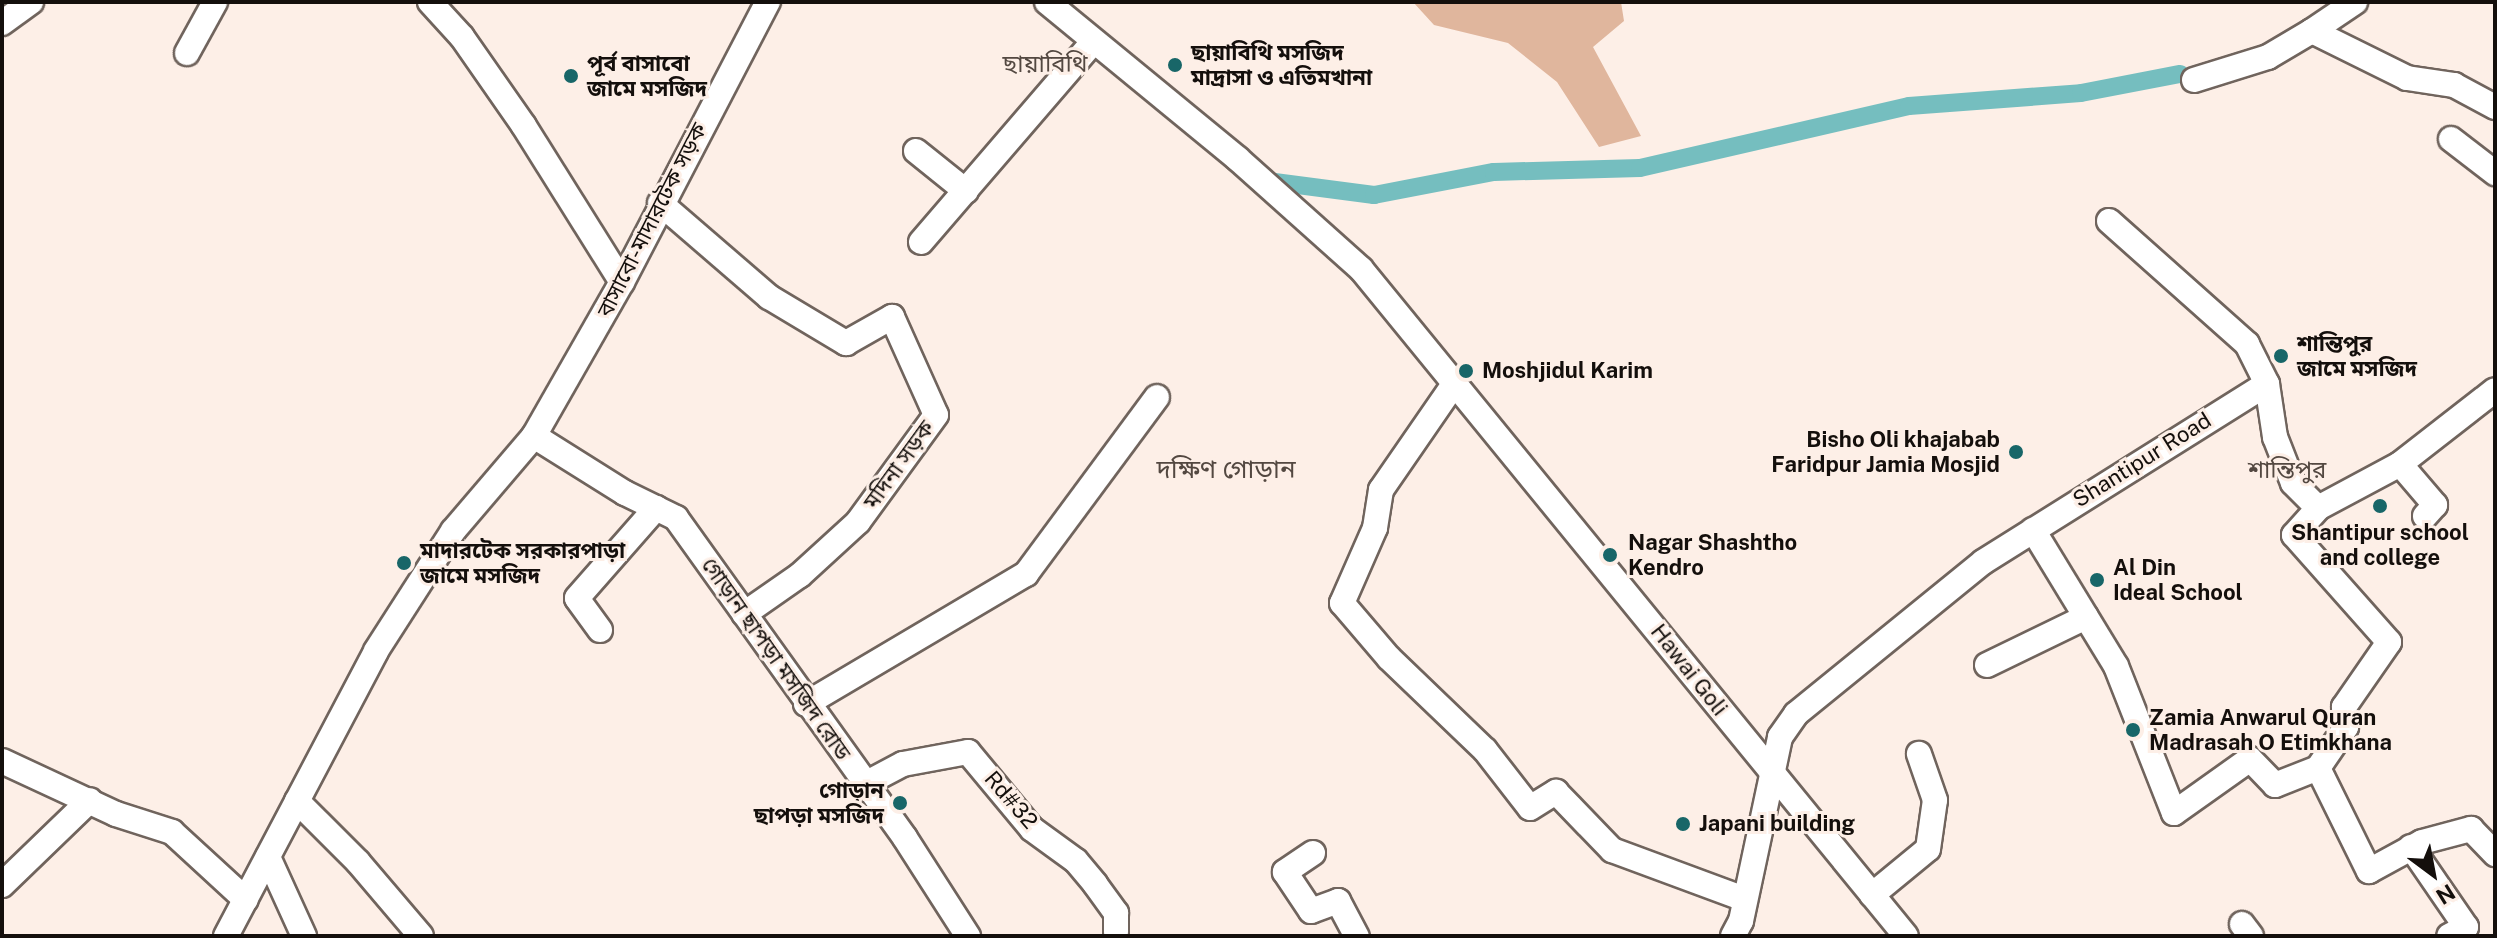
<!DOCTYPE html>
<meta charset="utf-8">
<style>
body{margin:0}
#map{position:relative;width:2497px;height:938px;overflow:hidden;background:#fdefe7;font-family:"Public Sans","Noto Sans Bengali",sans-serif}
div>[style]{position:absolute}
.green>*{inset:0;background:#e0b69d}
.canal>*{height:18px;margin:-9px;padding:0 9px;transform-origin:9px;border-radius:9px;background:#75bebf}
.roads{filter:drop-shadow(2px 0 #70645d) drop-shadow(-2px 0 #70645d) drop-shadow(0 2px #70645d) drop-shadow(0 -2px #70645d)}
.minor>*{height:24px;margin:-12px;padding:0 12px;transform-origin:12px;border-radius:12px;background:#fff}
.dots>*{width:22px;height:22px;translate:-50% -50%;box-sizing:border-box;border:4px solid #fdefe7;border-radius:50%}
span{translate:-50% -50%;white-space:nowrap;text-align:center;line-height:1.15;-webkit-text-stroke:6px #fdefe7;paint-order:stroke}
.poi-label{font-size:22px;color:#140f0c;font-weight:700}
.left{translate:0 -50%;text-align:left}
.right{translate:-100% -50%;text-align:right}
.street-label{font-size:22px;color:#140f0c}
.neighbourhood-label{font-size:24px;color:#534841}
.quarter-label{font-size:26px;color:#534841}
.frame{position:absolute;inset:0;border:4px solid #140f0c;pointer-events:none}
.north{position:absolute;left:2393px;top:834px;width:80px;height:80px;-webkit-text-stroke:6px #fdefe7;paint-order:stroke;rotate:148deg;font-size:22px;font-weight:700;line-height:32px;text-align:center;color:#140f0c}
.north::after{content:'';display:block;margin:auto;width:28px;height:36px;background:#140f0c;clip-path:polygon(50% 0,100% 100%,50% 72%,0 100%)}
</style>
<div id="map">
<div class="green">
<i style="clip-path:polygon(1413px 2px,1621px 2px,1624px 21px,1593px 47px,1641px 136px,1599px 147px,1557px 82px,1508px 43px,1434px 25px)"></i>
</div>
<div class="canal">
<i style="left:1260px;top:180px;width:115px;rotate:7.5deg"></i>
<i style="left:1374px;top:195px;width:122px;rotate:-10.9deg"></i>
<i style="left:1494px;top:172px;width:146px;rotate:-1.6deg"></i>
<i style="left:1640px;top:168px;width:276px;rotate:-13deg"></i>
<i style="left:1909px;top:106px;width:172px;rotate:-4.3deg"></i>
<i style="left:2081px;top:93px;width:101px;rotate:-10.9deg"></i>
</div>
<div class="roads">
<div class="minor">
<i style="left:430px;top:2px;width:47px;rotate:47.6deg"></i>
<i style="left:462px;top:37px;width:108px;rotate:55.1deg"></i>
<i style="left:524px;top:126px;width:184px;rotate:57.9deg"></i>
<i style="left:1047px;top:2px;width:247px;rotate:39.4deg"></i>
<i style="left:1238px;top:159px;width:165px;rotate:41.8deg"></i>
<i style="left:1361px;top:269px;width:861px;rotate:50.75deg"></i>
<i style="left:2px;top:23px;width:36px;rotate:-36deg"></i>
<i style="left:2312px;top:31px;width:52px;rotate:-34deg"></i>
<i style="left:187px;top:53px;width:58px;rotate:-61.2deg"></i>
<i style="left:2194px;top:80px;width:77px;rotate:-17.3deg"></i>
<i style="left:2268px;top:57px;width:51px;rotate:-30.6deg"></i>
<i style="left:2312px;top:31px;width:106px;rotate:26.3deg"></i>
<i style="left:2407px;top:78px;width:48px;rotate:8.5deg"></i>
<i style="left:2454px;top:85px;width:47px;rotate:28.2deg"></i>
<i style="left:2451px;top:139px;width:56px;rotate:37.7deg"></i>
<i style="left:916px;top:151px;width:64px;rotate:38.7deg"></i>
<i style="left:660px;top:203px;width:144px;rotate:40.8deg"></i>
<i style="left:769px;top:297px;width:90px;rotate:30.9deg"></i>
<i style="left:846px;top:343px;width:53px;rotate:-29.5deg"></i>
<i style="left:892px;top:317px;width:107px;rotate:65.8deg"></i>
<i style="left:936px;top:415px;width:132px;rotate:126.1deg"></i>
<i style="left:858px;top:522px;width:79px;rotate:137.6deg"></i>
<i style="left:800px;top:575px;width:68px;rotate:145.1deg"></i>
<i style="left:2109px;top:221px;width:185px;rotate:41.7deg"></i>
<i style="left:2247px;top:344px;width:45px;rotate:63.4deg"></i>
<i style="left:921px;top:242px;width:264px;rotate:-49.3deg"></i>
<i style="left:1452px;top:387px;width:125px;rotate:124.6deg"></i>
<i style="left:1381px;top:490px;width:38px;rotate:99deg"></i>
<i style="left:1375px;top:528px;width:82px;rotate:113.7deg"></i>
<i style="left:1342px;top:603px;width:72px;rotate:49.5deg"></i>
<i style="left:1389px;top:658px;width:133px;rotate:43.8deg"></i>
<i style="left:1485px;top:750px;width:73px;rotate:52.2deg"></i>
<i style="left:1530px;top:808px;width:31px;rotate:-32deg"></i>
<i style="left:1556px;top:792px;width:81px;rotate:46deg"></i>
<i style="left:1612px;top:850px;width:139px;rotate:20.3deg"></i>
<i style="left:534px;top:436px;width:107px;rotate:32.1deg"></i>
<i style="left:625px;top:493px;width:57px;rotate:26.1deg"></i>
<i style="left:676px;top:518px;width:393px;rotate:54.4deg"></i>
<i style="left:905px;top:838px;width:117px;rotate:57.3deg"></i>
<i style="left:2400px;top:464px;width:54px;rotate:49.5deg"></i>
<i style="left:2435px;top:505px;width:15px;rotate:132deg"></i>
<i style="left:2033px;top:530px;width:159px;rotate:58.6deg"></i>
<i style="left:2116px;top:666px;width:158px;rotate:68.5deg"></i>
<i style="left:2174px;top:813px;width:93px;rotate:-35.4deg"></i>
<i style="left:2250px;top:759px;width:36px;rotate:46deg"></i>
<i style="left:2275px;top:785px;width:46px;rotate:-21.6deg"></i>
<i style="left:2318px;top:768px;width:115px;rotate:63.7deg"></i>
<i style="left:2369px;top:871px;width:60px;rotate:-28.7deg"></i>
<i style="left:2422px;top:842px;width:51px;rotate:-14.9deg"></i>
<i style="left:2471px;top:829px;width:35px;rotate:46deg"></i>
<i style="left:600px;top:630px;width:39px;rotate:-126deg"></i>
<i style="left:577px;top:598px;width:120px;rotate:-48.7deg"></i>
<i style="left:1987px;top:665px;width:110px;rotate:-25.9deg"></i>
<i style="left:806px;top:704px;width:256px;rotate:-30.6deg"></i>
<i style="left:1026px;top:574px;width:220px;rotate:-53.5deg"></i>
<i style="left:2px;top:761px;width:126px;rotate:24.9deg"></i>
<i style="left:116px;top:814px;width:59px;rotate:17.8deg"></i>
<i style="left:172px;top:832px;width:100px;rotate:42.6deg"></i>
<i style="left:2318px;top:768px;width:50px;rotate:-55.7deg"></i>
<i style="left:2346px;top:727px;width:20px;rotate:-96deg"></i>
<i style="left:2344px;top:707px;width:79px;rotate:-55.3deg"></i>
<i style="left:2389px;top:642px;width:143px;rotate:-131.6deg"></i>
<i style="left:2294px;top:535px;width:36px;rotate:-48deg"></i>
<i style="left:865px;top:784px;width:43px;rotate:-27.8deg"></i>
<i style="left:903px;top:764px;width:66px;rotate:-10.5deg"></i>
<i style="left:968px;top:752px;width:100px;rotate:50.3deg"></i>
<i style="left:1032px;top:829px;width:54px;rotate:36deg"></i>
<i style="left:1076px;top:861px;width:30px;rotate:50deg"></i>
<i style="left:1095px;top:884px;width:36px;rotate:54deg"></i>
<i style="left:1116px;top:913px;width:19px;rotate:90deg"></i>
<i style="left:297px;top:801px;width:86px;rotate:45deg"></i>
<i style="left:358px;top:862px;width:97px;rotate:49.6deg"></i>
<i style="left:2411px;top:847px;width:97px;rotate:55.5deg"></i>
<i style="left:2466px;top:927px;width:19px;rotate:152deg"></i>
<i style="left:1313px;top:853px;width:34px;rotate:146deg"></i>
<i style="left:1285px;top:872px;width:47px;rotate:56.3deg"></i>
<i style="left:1311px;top:911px;width:29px;rotate:-20deg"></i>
<i style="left:1338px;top:901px;width:40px;rotate:62deg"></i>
<i style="left:268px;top:857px;width:87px;rotate:65.5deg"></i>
<i style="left:2px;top:885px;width:122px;rotate:-44deg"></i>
<i style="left:1872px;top:895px;width:72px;rotate:-39.4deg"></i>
<i style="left:1928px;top:849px;width:49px;rotate:-81.9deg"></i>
<i style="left:1935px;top:800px;width:49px;rotate:-109.2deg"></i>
<i style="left:2242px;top:924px;width:15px;rotate:53deg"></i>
<i style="left:226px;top:936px;width:322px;rotate:-62.2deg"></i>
<i style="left:376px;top:651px;width:143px;rotate:-57.3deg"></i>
<i style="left:453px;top:531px;width:125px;rotate:-49.5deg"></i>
<i style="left:534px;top:436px;width:177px;rotate:-60.3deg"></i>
<i style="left:622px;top:282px;width:316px;rotate:-62.5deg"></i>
<i style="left:1733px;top:936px;width:17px;rotate:-62deg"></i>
<i style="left:1741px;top:921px;width:188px;rotate:-78deg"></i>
<i style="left:1780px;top:737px;width:28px;rotate:-55deg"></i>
<i style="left:1796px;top:714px;width:241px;rotate:-39.1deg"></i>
<i style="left:1983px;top:562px;width:335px;rotate:-32.1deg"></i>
<i style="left:2267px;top:384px;width:54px;rotate:81.4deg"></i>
<i style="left:2275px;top:437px;width:49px;rotate:68.6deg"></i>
<i style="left:2293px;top:483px;width:35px;rotate:45deg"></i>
<i style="left:2318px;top:508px;width:93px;rotate:-28.2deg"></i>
<i style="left:2400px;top:464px;width:120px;rotate:-37.9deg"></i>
</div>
</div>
<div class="dots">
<i style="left:1175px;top:65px;background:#186668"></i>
<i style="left:571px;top:76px;background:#186668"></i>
<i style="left:2281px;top:356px;background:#186668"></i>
<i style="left:1466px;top:371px;background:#186668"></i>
<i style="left:2016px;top:452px;background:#186668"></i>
<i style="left:2380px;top:506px;background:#186668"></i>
<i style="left:1610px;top:555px;background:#186668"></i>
<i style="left:404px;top:563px;background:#186668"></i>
<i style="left:2097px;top:580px;background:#186668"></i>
<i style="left:2133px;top:730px;background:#186668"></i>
<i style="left:900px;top:803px;background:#186668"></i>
<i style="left:1683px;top:824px;background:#186668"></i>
</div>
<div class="poi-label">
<span class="left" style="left:1191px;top:65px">ছায়াবিথি মসজিদ<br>মাদ্রাসা ও এতিমখানা</span>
<span class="left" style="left:587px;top:76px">পূর্ব বাসাবো<br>জামে মসজিদ</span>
<span class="left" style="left:2297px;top:356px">শান্তিপুর<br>জামে মসজিদ</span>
<span class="left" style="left:1482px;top:371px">Moshjidul Karim</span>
<span class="right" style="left:2000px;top:452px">Bisho Oli khajabab<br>Faridpur Jamia Mosjid</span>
<span style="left:2380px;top:545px">Shantipur school<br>and college</span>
<span class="left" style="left:1628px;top:555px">Nagar Shashtho<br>Kendro</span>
<span class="left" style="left:420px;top:563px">মাদারটেক সরকারপাড়া<br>জামে মসজিদ</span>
<span class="left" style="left:2113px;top:580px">Al Din<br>Ideal School</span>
<span class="left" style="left:2149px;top:730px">Zamia Anwarul Quran<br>Madrasah O Etimkhana</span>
<span class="right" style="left:884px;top:803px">গোড়ান<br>ছাপড়া মসজিদ</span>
<span class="left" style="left:1699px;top:824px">Japani building</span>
</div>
<div class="street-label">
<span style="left:652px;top:220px;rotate:-63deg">বাসাবো-মাদারটেক সড়ক</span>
<span style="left:2142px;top:460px;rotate:-32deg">Shantipur Road</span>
<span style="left:899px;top:465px;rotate:-54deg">মদিনা সড়ক</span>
<span style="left:776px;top:659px;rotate:55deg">গোড়ান ছাপড়া মসজিদ রোড</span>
<span style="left:1689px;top:670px;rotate:52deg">Hawai Goli</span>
<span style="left:1011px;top:800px;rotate:49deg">Rd#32</span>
</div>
<div class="neighbourhood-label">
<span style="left:1045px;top:64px">ছায়াবিথি</span>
<span style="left:2287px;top:470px">শান্তিপুর</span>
</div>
<div class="quarter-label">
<span style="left:1226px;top:469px">দক্ষিণ গোড়ান</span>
</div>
<div class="frame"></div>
<div class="north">N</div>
</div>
